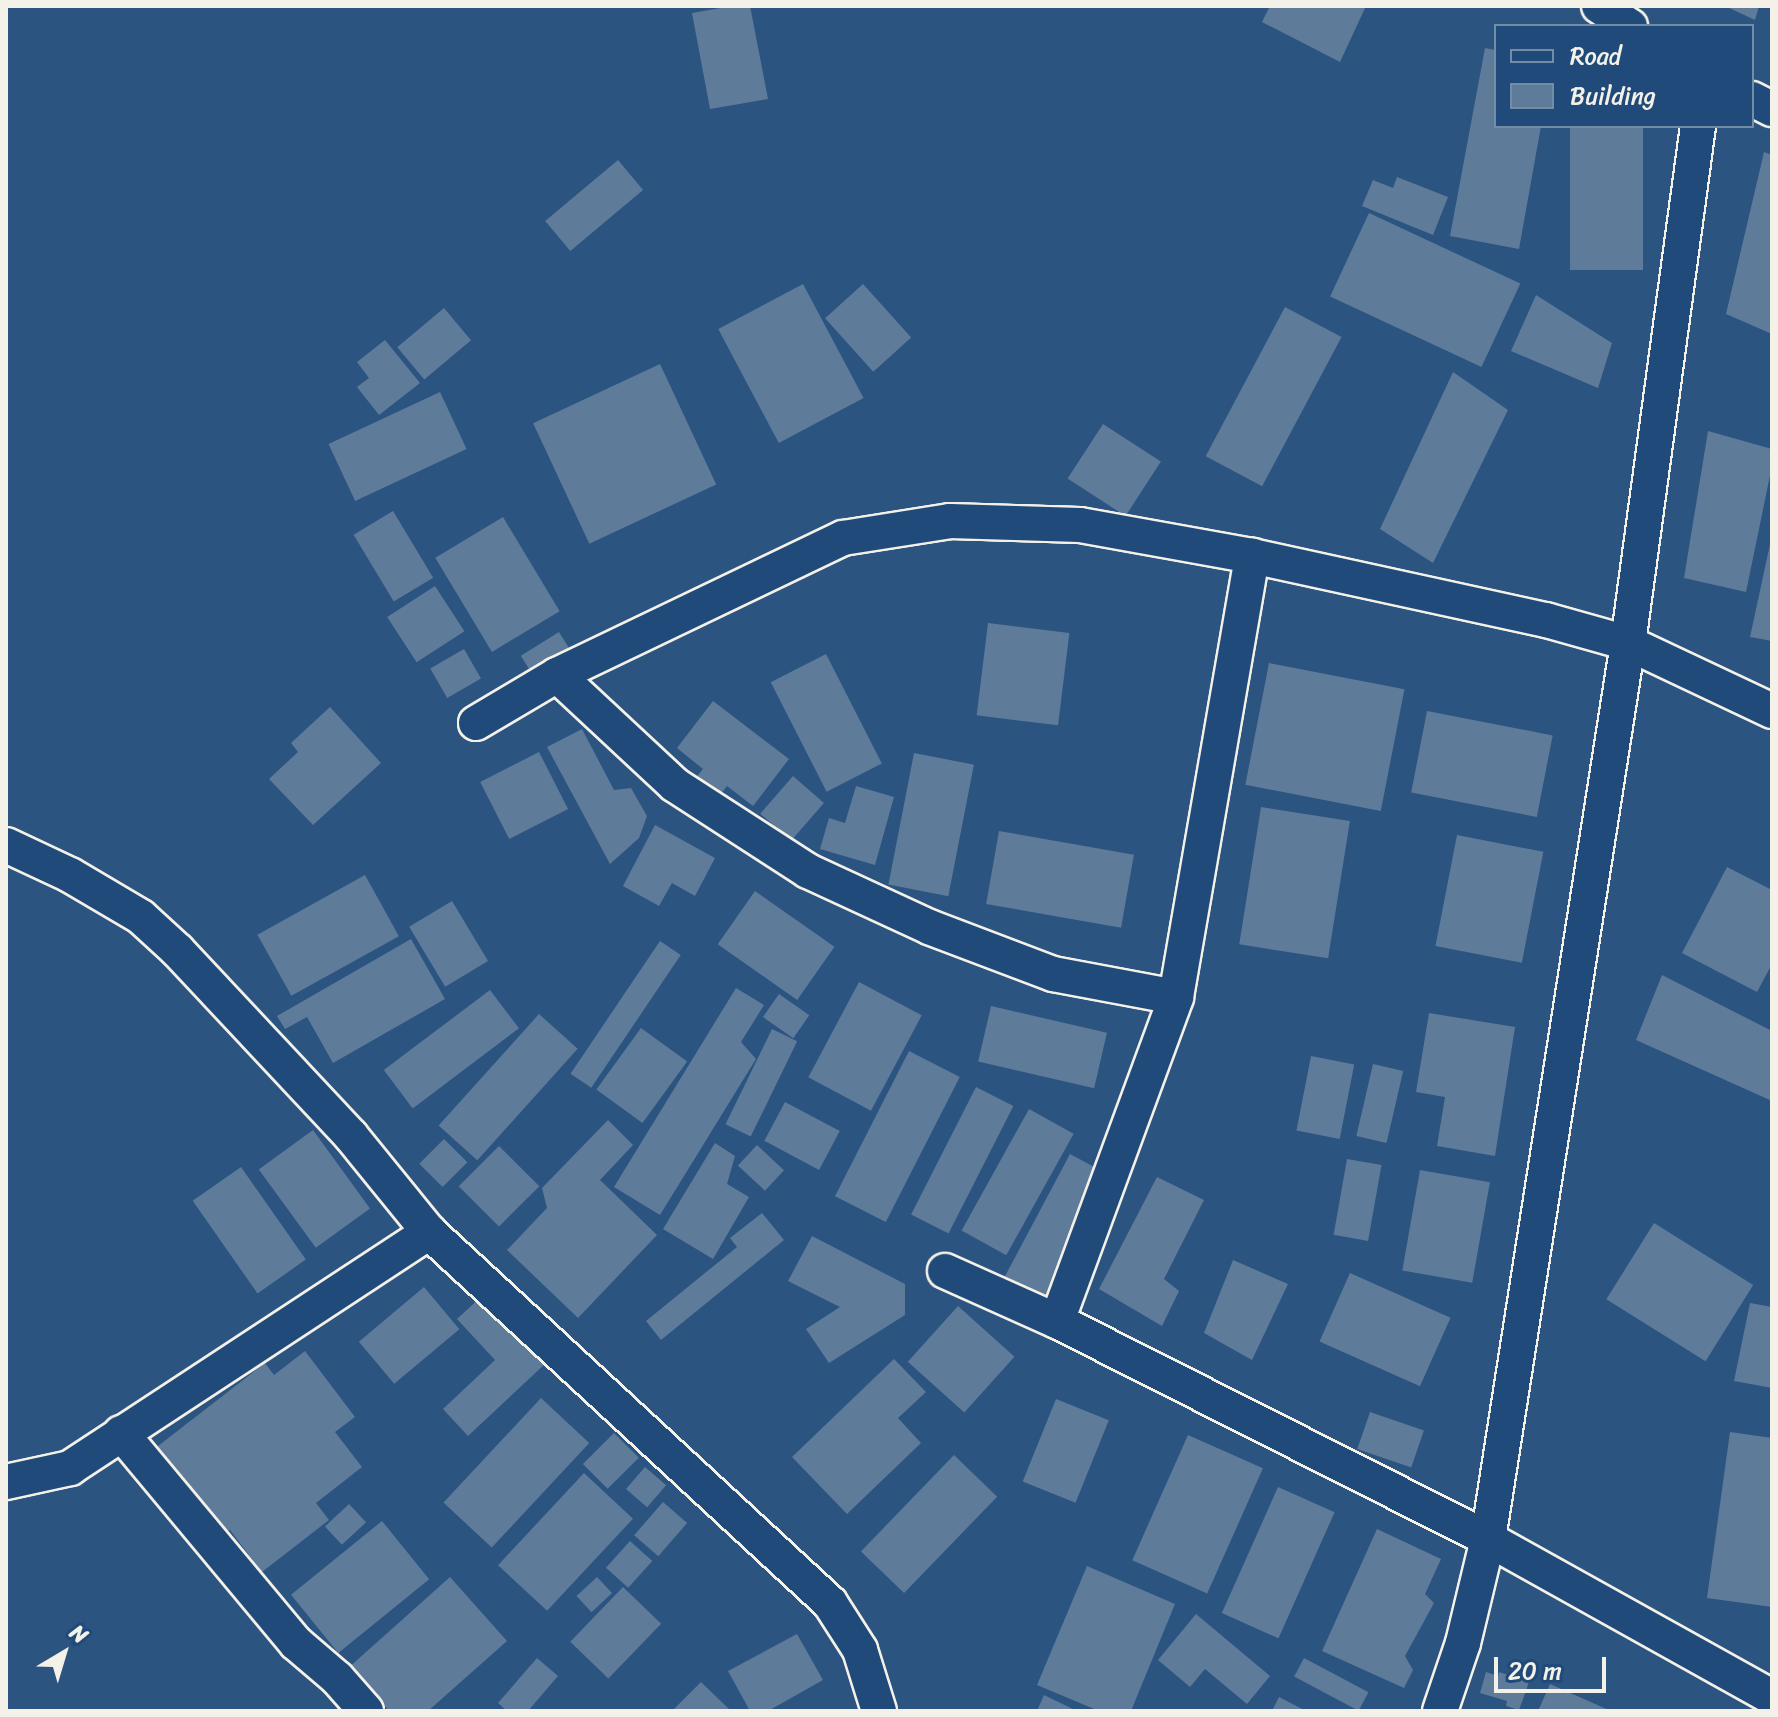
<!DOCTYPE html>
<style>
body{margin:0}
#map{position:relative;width:1778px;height:1717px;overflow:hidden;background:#2c5481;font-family:Sriracha,sans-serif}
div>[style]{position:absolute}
.building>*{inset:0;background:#5e7b9a;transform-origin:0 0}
.roads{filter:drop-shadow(2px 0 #f4f1e8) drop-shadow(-2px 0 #f4f1e8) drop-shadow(0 2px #f4f1e8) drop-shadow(0 -2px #f4f1e8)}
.minor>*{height:34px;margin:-17px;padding:0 17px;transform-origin:17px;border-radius:17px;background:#1f4a7a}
span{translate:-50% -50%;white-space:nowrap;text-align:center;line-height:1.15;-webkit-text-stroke:7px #1f4a7a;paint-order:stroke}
.frame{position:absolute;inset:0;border:8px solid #f4f1e8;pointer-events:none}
.legend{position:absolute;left:1494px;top:24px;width:260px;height:104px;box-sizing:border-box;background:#1f4a7a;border:2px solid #748da6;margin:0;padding:10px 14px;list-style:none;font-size:24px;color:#f4f1e8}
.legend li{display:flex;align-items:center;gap:16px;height:40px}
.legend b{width:40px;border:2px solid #748da6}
.north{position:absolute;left:24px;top:1613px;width:80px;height:80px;-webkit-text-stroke:6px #1f4a7a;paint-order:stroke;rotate:38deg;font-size:22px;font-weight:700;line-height:32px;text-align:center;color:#f4f1e8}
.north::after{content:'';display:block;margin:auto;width:28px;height:36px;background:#f4f1e8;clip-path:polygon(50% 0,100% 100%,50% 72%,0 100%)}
.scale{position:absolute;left:1494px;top:1657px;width:112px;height:36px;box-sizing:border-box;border:4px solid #f4f1e8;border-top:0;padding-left:10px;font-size:24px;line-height:28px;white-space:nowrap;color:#f4f1e8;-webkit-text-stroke:6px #1f4a7a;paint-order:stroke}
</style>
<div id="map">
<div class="building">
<i style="clip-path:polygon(732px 6px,750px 6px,768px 99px,710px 109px,692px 13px)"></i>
<i style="clip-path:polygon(1270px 6px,1366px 6px,1340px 62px,1262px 22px)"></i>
<i style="clip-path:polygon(1725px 6px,1759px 6px,1755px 20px)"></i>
<i style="clip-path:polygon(1485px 48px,1496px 50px,1496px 126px,1541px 126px,1519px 249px,1450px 236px)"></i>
<i style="left:1570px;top:126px;width:73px;height:144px"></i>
<i style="clip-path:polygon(1764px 152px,1772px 155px,1772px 334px,1726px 314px)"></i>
<i style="left:618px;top:160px;width:39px;height:95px;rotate:50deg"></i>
<i style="clip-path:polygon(1397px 177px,1448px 197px,1433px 235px,1362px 206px,1373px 180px,1393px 188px)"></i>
<i style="left:1369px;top:213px;width:167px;height:92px;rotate:25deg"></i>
<i style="left:803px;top:284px;width:129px;height:96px;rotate:62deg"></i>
<i style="left:863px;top:284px;width:72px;height:51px;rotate:48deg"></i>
<i style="clip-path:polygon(1536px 295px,1612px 343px,1598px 388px,1511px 351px)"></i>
<i style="left:1285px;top:307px;width:64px;height:169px;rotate:28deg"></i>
<i style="left:444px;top:308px;width:42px;height:61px;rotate:50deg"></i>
<i style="clip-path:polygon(385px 340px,420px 383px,379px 415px,357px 387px,369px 378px,357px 362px)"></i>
<i style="left:660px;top:364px;width:133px;height:140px;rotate:65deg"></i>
<i style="clip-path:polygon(1453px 372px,1508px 410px,1433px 563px,1380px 529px)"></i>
<i style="left:440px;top:392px;width:63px;height:123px;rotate:65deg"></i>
<i style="left:1103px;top:424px;width:69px;height:65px;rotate:33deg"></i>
<i style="clip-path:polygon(1708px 431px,1772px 449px,1772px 466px,1746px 592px,1684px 578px)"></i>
<i style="left:393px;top:511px;width:78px;height:46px;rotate:59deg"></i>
<i style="left:503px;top:517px;width:110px;height:79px;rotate:59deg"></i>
<i style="clip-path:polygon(1772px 535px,1772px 641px,1750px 637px)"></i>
<i style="left:435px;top:586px;width:54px;height:57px;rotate:57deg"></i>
<i style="left:988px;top:623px;width:82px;height:93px;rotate:7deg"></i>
<i style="left:559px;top:632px;width:31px;height:45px;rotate:58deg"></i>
<i style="left:464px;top:649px;width:34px;height:39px;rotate:60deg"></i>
<i style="left:826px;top:654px;width:123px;height:62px;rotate:63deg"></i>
<i style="left:1269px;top:663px;width:138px;height:124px;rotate:11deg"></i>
<i style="clip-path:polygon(713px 701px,789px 759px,753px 806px,727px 786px,713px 804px,689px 786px,703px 769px,677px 748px)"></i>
<i style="clip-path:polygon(330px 707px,381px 763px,313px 825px,269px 779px,298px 752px,291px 743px)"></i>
<i style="left:1427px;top:711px;width:128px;height:83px;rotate:11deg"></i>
<i style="clip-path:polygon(582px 729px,614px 790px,631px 788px,647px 816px,639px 838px,610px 864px,547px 747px)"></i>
<i style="left:539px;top:752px;width:64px;height:66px;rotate:63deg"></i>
<i style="left:914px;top:753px;width:61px;height:134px;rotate:11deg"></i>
<i style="left:793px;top:776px;width:41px;height:50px;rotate:41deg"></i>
<i style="clip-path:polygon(856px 786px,894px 797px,875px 865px,820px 849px,829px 818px,845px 823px)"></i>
<i style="left:1261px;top:807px;width:90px;height:139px;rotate:9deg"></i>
<i style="clip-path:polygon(655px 825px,715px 858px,695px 896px,672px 883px,659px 906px,623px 886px)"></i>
<i style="left:999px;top:831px;width:137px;height:74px;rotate:10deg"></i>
<i style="left:1457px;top:835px;width:88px;height:113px;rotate:11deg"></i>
<i style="clip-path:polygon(1727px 867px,1772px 890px,1772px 964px,1757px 992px,1682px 953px)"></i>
<i style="left:365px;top:875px;width:70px;height:123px;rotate:61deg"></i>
<i style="left:755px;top:891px;width:97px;height:65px;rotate:35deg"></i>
<i style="left:452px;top:901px;width:70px;height:50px;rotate:59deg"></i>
<i style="clip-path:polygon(411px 939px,445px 999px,333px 1063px,307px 1017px,285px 1029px,277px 1016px)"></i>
<i style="left:660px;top:941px;width:25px;height:160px;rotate:34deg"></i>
<i style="clip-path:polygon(1662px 975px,1772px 1031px,1772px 1101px,1636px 1040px)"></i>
<i style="left:859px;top:982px;width:71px;height:108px;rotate:28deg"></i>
<i style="clip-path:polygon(736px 988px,764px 1005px,741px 1042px,756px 1059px,660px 1215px,614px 1187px)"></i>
<i style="left:490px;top:990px;width:48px;height:133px;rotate:53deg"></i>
<i style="left:779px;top:994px;width:37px;height:28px;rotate:35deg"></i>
<i style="left:991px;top:1006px;width:119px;height:57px;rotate:13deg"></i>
<i style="clip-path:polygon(1429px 1013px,1515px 1027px,1495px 1156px,1437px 1146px,1445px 1097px,1416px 1092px)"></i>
<i style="left:539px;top:1014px;width:52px;height:150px;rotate:42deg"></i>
<i style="left:641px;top:1028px;width:57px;height:76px;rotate:36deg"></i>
<i style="left:772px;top:1029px;width:28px;height:106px;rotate:26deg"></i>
<i style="left:909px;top:1051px;width:57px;height:163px;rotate:27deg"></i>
<i style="left:1311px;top:1056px;width:44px;height:76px;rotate:11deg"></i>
<i style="left:1373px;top:1064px;width:31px;height:74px;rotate:13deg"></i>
<i style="left:976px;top:1087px;width:42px;height:143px;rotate:27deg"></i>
<i style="left:785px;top:1102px;width:62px;height:44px;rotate:28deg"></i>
<i style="left:1029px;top:1109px;width:51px;height:139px;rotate:29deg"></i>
<i style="clip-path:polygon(608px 1120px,633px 1145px,600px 1180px,657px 1235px,578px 1318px,507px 1250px,547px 1208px,542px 1188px)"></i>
<i style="left:313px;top:1130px;width:97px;height:67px;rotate:54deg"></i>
<i style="left:444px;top:1139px;width:33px;height:35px;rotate:45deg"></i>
<i style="clip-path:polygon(715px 1143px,735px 1156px,727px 1184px,749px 1197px,713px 1259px,663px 1229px)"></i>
<i style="left:757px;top:1145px;width:37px;height:28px;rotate:43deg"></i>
<i style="left:499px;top:1146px;width:57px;height:57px;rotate:45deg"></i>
<i style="left:1070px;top:1154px;width:45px;height:150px;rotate:28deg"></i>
<i style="left:1347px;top:1159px;width:35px;height:77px;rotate:10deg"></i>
<i style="left:241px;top:1167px;width:113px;height:59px;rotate:55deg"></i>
<i style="left:1420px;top:1170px;width:71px;height:102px;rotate:10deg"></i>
<i style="clip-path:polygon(1157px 1177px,1204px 1200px,1164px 1279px,1179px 1291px,1162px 1326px,1099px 1289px)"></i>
<i style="clip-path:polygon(762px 1213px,784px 1240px,661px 1340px,646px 1321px,737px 1247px,730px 1238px)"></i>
<i style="left:1654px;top:1223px;width:117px;height:90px;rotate:32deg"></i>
<i style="clip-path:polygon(812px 1236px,905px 1284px,905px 1315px,829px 1363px,806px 1329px,840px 1307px,788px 1281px)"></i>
<i style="clip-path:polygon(1233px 1260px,1288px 1284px,1252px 1360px,1204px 1333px)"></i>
<i style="left:1350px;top:1273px;width:110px;height:75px;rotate:24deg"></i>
<i style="left:424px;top:1287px;width:55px;height:85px;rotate:50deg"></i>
<i style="clip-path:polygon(483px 1295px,546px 1363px,468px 1436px,443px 1409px,495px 1360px,457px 1319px)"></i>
<i style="clip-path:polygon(1750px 1303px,1772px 1307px,1772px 1388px,1734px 1381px)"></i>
<i style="left:958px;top:1306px;width:76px;height:75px;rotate:42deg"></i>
<i style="clip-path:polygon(305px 1351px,355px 1417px,335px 1432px,362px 1467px,316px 1503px,329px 1520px,262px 1572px,230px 1530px,214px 1536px,149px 1453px,265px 1363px,274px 1375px)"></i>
<i style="clip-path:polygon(894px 1359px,926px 1392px,898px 1418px,921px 1443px,847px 1514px,792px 1457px)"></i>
<i style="left:541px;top:1398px;width:66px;height:143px;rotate:43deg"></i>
<i style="left:1056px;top:1399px;width:57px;height:89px;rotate:22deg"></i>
<i style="left:1370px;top:1412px;width:57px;height:39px;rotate:19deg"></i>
<i style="clip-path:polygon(1730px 1432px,1772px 1438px,1772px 1607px,1707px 1598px)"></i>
<i style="left:614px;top:1433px;width:35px;height:44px;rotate:45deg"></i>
<i style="left:1188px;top:1435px;width:82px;height:137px;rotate:24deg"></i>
<i style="left:954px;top:1455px;width:60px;height:134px;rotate:44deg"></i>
<i style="left:645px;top:1467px;width:28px;height:29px;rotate:41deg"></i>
<i style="left:584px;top:1473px;width:67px;height:126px;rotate:43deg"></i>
<i style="left:1278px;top:1487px;width:62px;height:138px;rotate:24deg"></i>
<i style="left:663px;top:1502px;width:32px;height:44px;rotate:41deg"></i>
<i style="left:349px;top:1504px;width:25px;height:33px;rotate:47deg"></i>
<i style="left:382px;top:1521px;width:75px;height:117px;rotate:51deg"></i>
<i style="clip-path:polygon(1377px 1529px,1441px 1559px,1425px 1594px,1434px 1603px,1405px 1656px,1413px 1670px,1404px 1688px,1322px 1651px)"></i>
<i style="left:630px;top:1541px;width:30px;height:36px;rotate:42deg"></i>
<i style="clip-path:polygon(1087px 1566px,1175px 1604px,1131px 1711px,1099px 1711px,1037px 1685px)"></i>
<i style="clip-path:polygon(450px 1577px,507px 1641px,428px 1711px,389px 1711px,368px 1687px,354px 1698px,337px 1678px)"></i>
<i style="left:597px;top:1577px;width:22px;height:28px;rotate:47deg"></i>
<i style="left:623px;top:1587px;width:53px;height:76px;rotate:44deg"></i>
<i style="clip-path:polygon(1196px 1614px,1270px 1676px,1247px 1704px,1205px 1669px,1190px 1687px,1158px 1660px)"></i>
<i style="clip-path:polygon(797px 1634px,823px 1680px,768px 1711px,750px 1711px,728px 1671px)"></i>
<i style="clip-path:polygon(537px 1658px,558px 1676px,528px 1711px,507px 1711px,498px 1703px)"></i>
<i style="left:1304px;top:1658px;width:73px;height:21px;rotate:28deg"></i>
<i style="clip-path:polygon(1486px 1672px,1498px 1676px,1499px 1672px,1529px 1682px,1519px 1710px,1506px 1706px,1507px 1701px,1480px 1693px)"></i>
<i style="clip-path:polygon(701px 1682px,731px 1711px,672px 1711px)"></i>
<i style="clip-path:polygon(1550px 1684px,1611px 1711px,1538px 1711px)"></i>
<i style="clip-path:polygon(1044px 1695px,1077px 1711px,1037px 1711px)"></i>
<i style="clip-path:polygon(1279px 1697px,1306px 1711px,1272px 1711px)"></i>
</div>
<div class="roads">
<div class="minor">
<i style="left:1599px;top:6px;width:37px;rotate:33deg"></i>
<i style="left:1752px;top:99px;width:22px;rotate:27deg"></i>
<i style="left:557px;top:675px;width:161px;rotate:43deg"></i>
<i style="left:675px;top:785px;width:158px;rotate:32.9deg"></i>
<i style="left:808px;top:871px;width:133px;rotate:24.8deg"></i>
<i style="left:929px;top:927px;width:133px;rotate:20.8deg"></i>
<i style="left:1053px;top:974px;width:125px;rotate:10.6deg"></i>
<i style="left:476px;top:723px;width:94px;rotate:-30.7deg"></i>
<i style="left:557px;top:675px;width:317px;rotate:-25.6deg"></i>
<i style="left:843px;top:538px;width:108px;rotate:-9deg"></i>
<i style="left:950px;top:521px;width:130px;rotate:1.8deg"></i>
<i style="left:1080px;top:525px;width:175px;rotate:10.2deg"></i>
<i style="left:1252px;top:556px;width:301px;rotate:12.3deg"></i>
<i style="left:1546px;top:620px;width:85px;rotate:15.7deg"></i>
<i style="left:1628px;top:643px;width:159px;rotate:25.3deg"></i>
<i style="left:6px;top:845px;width:71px;rotate:25.1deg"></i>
<i style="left:70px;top:875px;width:82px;rotate:30.6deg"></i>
<i style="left:141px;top:917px;width:50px;rotate:42.6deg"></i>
<i style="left:178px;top:951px;width:253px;rotate:46.9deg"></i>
<i style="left:351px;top:1136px;width:124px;rotate:50.9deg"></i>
<i style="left:429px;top:1232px;width:546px;rotate:42.77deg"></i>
<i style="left:830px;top:1603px;width:56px;rotate:57.4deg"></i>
<i style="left:860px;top:1650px;width:64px;rotate:72.7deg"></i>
<i style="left:945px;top:1271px;width:123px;rotate:24.1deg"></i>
<i style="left:1057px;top:1321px;width:483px;rotate:26.8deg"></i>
<i style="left:1488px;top:1539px;width:325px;rotate:29.1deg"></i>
<i style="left:1057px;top:1321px;width:345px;rotate:-69.8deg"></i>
<i style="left:1176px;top:997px;width:448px;rotate:-80.2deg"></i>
<i style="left:121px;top:1433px;width:273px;rotate:50.2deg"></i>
<i style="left:296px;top:1643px;width:54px;rotate:40.5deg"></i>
<i style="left:337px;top:1678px;width:44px;rotate:48.7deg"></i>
<i style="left:6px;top:1482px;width:66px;rotate:-12.3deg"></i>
<i style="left:70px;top:1468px;width:430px;rotate:-33.3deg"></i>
<i style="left:1440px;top:1711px;width:72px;rotate:-71.3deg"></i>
<i style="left:1463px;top:1643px;width:107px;rotate:-76.5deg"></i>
<i style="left:1488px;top:1539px;width:907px;rotate:-81.12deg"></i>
<i style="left:1628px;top:643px;width:522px;rotate:-82.29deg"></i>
</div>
</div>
<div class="frame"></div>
<ul class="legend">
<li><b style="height:10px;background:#1f4a7a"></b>Road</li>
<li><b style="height:22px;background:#5e7b9a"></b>Building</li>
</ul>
<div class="north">N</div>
<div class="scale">20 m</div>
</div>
